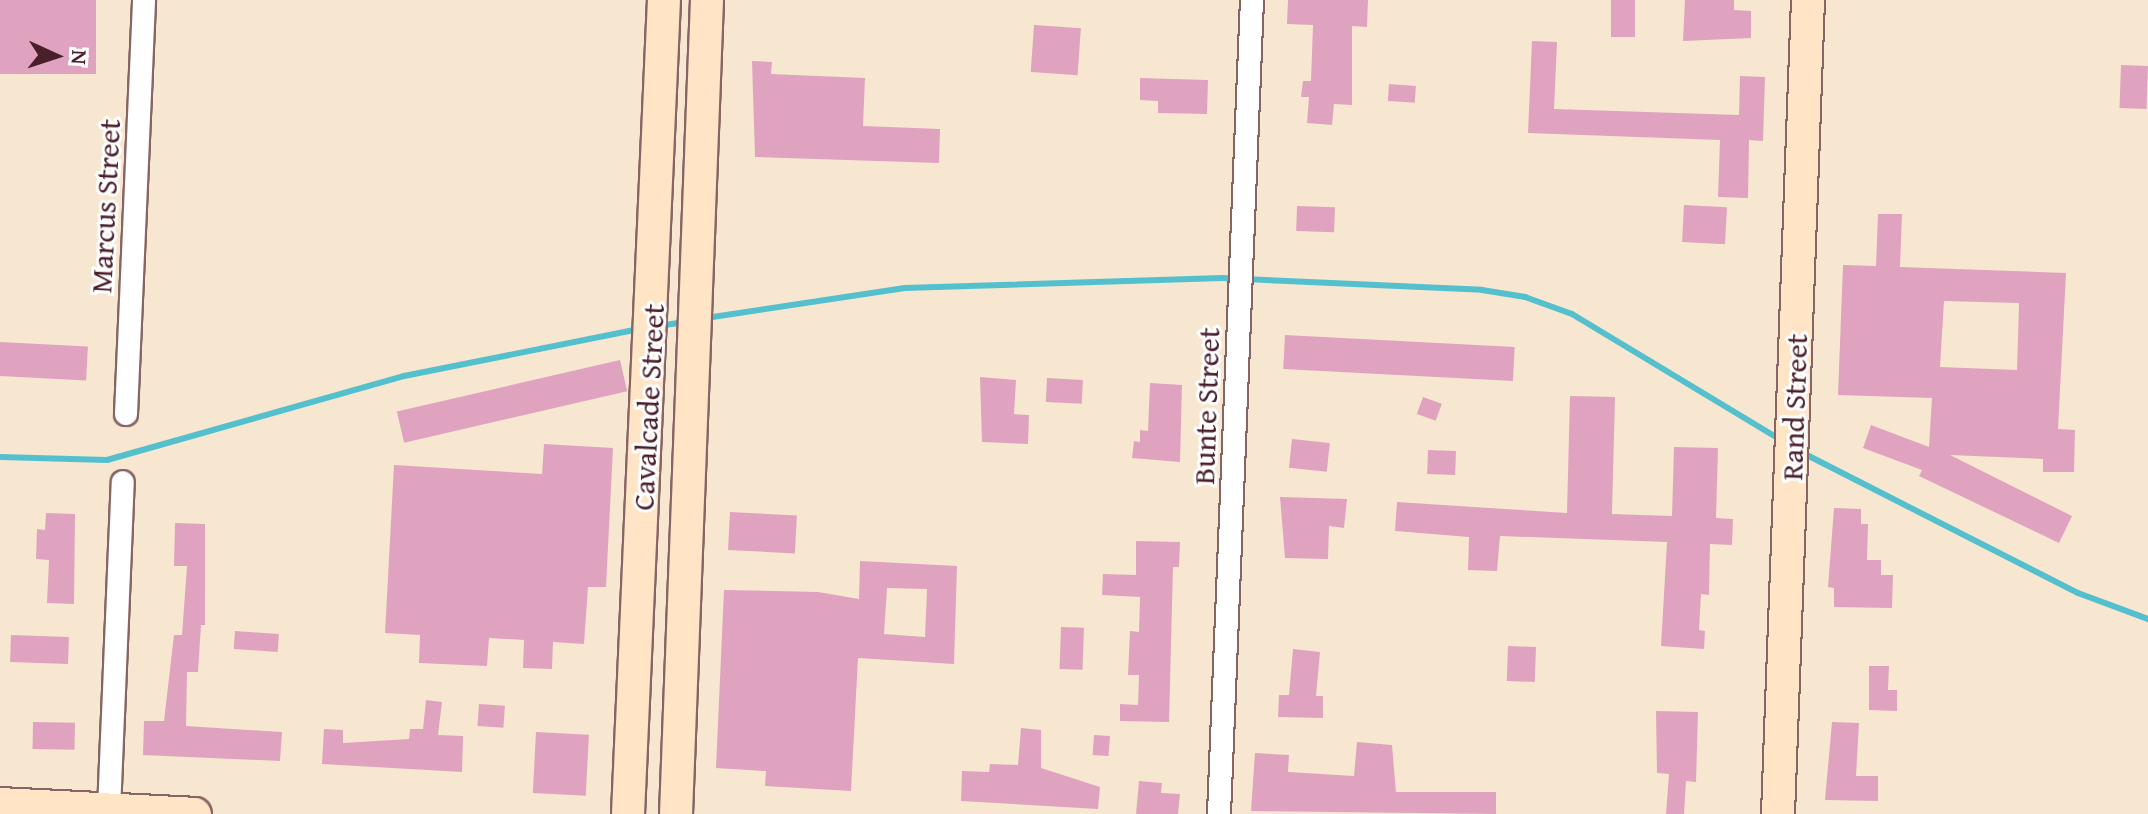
<!DOCTYPE html>
<style>
body{margin:0}
#map{position:relative;width:2148px;height:814px;overflow:hidden;background:#f7e7d1;font-family:"Gentium Book Plus",serif}
div>[style]{position:absolute}
.stream>*{height:6px;margin:-3px;padding:0 3px;transform-origin:3px;border-radius:3px;background:#54c0ce}
.building>*{inset:0;background:#e0a3bf;transform-origin:0 0}
.roads{filter:drop-shadow(2px 0 #876565) drop-shadow(-2px 0 #876565) drop-shadow(0 2px #876565) drop-shadow(0 -2px #876565)}
.street>*{height:22px;margin:-11px;padding:0 11px;transform-origin:11px;border-radius:11px;background:#fff}
.secondary>*{height:32px;margin:-16px;padding:0 16px;transform-origin:16px;border-radius:16px;background:#ffe4c6}
span{translate:-50% -50%;white-space:nowrap;text-align:center;line-height:1.15;-webkit-text-stroke:6px #fff;paint-order:stroke}
.street-label{font-size:30px;color:#4a1f2b}
.north{position:absolute;left:16px;top:16px;width:80px;height:80px;-webkit-text-stroke:6px #fff;paint-order:stroke;rotate:93deg;font-size:22px;font-weight:700;line-height:32px;text-align:center;color:#4a1f2b}
.north::after{content:'';display:block;margin:auto;width:28px;height:36px;background:#4a1f2b;clip-path:polygon(50% 0,100% 100%,50% 72%,0 100%)}
</style>
<div id="map">
<div class="stream">
<i style="left:706px;top:318px;width:201px;rotate:-8.6deg"></i>
<i style="left:905px;top:288px;width:317px;rotate:-1.8deg"></i>
<i style="left:1222px;top:278px;width:260px;rotate:2.6deg"></i>
<i style="left:1482px;top:290px;width:44px;rotate:9.2deg"></i>
<i style="left:1525px;top:297px;width:50px;rotate:19.9deg"></i>
<i style="left:1572px;top:314px;width:244px;rotate:31.1deg"></i>
<i style="left:659px;top:326px;width:24px;rotate:-9deg"></i>
<i style="left:1801px;top:452px;width:311px;rotate:27deg"></i>
<i style="left:2078px;top:593px;width:75px;rotate:20.4deg"></i>
<i style="left:0;top:457px;width:107px;rotate:1.6deg"></i>
<i style="left:107px;top:460px;width:309px;rotate:-15.8deg"></i>
<i style="left:404px;top:376px;width:241px;rotate:-11.3deg"></i>
</div>
<div class="building">
<i style="left:0;top:0;width:96px;height:74px"></i>
<i style="clip-path:polygon(1288px 0,1368px 0,1367px 27px,1352px 26px,1352px 105px,1334px 104px,1332px 125px,1307px 123px,1309px 97px,1301px 97px,1303px 81px,1311px 81px,1313px 25px,1287px 24px)"></i>
<i style="left:1611px;top:0;width:24px;height:37px"></i>
<i style="clip-path:polygon(1685px 0,1734px 0,1734px 10px,1751px 11px,1751px 38px,1683px 41px)"></i>
<i style="left:1034px;top:25px;width:47px;height:47px;rotate:4deg"></i>
<i style="clip-path:polygon(1532px 41px,1557px 42px,1554px 109px,1739px 115px,1740px 76px,1765px 77px,1763px 141px,1749px 140px,1748px 198px,1718px 197px,1720px 140px,1528px 133px)"></i>
<i style="clip-path:polygon(752px 61px,772px 62px,771px 74px,865px 78px,863px 126px,940px 129px,939px 163px,755px 157px)"></i>
<i style="left:2121px;top:65px;width:27px;height:43px;rotate:2deg"></i>
<i style="clip-path:polygon(1140px 78px,1208px 80px,1207px 114px,1158px 113px,1158px 101px,1140px 100px)"></i>
<i style="left:1389px;top:84px;width:27px;height:17px;rotate:4deg"></i>
<i style="left:1684px;top:205px;width:43px;height:37px;rotate:3deg"></i>
<i style="left:1297px;top:206px;width:38px;height:25px;rotate:2deg"></i>
<i style="clip-path:polygon(evenodd,1878px 214px,1902px 214px,1900px 267px,2066px 273px,2058px 429px,2075px 430px,2074px 472px,2043px 472px,2043px 459px,1950px 455px,2072px 516px,2059px 543px,1919px 476px,1922px 470px,1863px 448px,1871px 425px,1929px 447px,1932px 398px,1838px 395px,1843px 265px,1876px 266px,1878px 214px,1944px 301px,2019px 303px,2017px 370px,1940px 367px,1944px 301px)"></i>
<i style="left:1285px;top:335px;width:230px;height:34px;rotate:3deg"></i>
<i style="left:0;top:342px;width:88px;height:34px;rotate:3deg"></i>
<i style="left:620px;top:360px;width:32px;height:229px;rotate:77deg"></i>
<i style="clip-path:polygon(980px 377px,1016px 380px,1014px 414px,1029px 415px,1028px 444px,982px 442px)"></i>
<i style="left:1047px;top:378px;width:36px;height:24px;rotate:3deg"></i>
<i style="clip-path:polygon(1150px 383px,1182px 385px,1180px 462px,1132px 458px,1134px 441px,1140px 442px,1140px 430px,1148px 431px)"></i>
<i style="clip-path:polygon(1570px 396px,1615px 397px,1612px 514px,1672px 516px,1674px 447px,1718px 448px,1716px 518px,1733px 519px,1732px 545px,1710px 544px,1709px 595px,1701px 594px,1699px 630px,1705px 631px,1704px 649px,1661px 646px,1667px 542px,1500px 536px,1497px 571px,1468px 570px,1469px 537px,1395px 531px,1397px 502px,1567px 513px)"></i>
<i style="left:1423px;top:397px;width:20px;height:18px;rotate:20deg"></i>
<i style="left:1292px;top:439px;width:38px;height:29px;rotate:6deg"></i>
<i style="clip-path:polygon(544px 444px,613px 448px,606px 587px,588px 587px,584px 644px,553px 642px,552px 669px,523px 668px,524px 640px,489px 638px,487px 666px,419px 663px,420px 635px,385px 633px,394px 465px,542px 474px)"></i>
<i style="left:1428px;top:450px;width:28px;height:24px;rotate:2deg"></i>
<i style="clip-path:polygon(1280px 497px,1347px 499px,1344px 528px,1329px 526px,1328px 559px,1285px 558px)"></i>
<i style="clip-path:polygon(1834px 508px,1861px 509px,1861px 524px,1868px 524px,1867px 560px,1881px 560px,1881px 575px,1893px 575px,1892px 608px,1834px 607px,1834px 588px,1828px 587px)"></i>
<i style="left:730px;top:512px;width:67px;height:38px;rotate:3deg"></i>
<i style="clip-path:polygon(46px 513px,75px 514px,74px 604px,47px 603px,49px 560px,36px 559px,37px 529px,45px 530px)"></i>
<i style="clip-path:polygon(175px 523px,205px 524px,205px 625px,201px 625px,198px 672px,187px 672px,186px 726px,282px 732px,280px 761px,143px 755px,144px 721px,164px 721px,174px 635px,182px 635px,187px 566px,174px 566px)"></i>
<i style="clip-path:polygon(1136px 541px,1180px 542px,1179px 567px,1173px 567px,1169px 722px,1120px 721px,1120px 704px,1138px 705px,1139px 675px,1128px 675px,1130px 631px,1139px 632px,1140px 597px,1102px 595px,1103px 574px,1136px 575px)"></i>
<i style="clip-path:polygon(evenodd,860px 561px,957px 566px,954px 664px,858px 658px,851px 791px,765px 786px,766px 771px,716px 768px,724px 590px,818px 592px,859px 599px,860px 561px,887px 588px,927px 589px,925px 637px,884px 634px,887px 588px)"></i>
<i style="left:1061px;top:627px;width:23px;height:42px;rotate:2deg"></i>
<i style="left:235px;top:631px;width:44px;height:18px;rotate:4deg"></i>
<i style="left:11px;top:635px;width:58px;height:27px;rotate:2deg"></i>
<i style="left:1508px;top:646px;width:28px;height:35px;rotate:2deg"></i>
<i style="clip-path:polygon(1293px 649px,1320px 652px,1316px 696px,1323px 696px,1323px 718px,1278px 717px,1279px 695px,1289px 695px)"></i>
<i style="clip-path:polygon(1869px 666px,1889px 666px,1888px 690px,1897px 690px,1897px 711px,1869px 710px)"></i>
<i style="clip-path:polygon(426px 700px,442px 702px,438px 735px,463px 736px,462px 772px,322px 764px,324px 729px,343px 730px,343px 743px,409px 739px,410px 729px,423px 729px)"></i>
<i style="left:479px;top:704px;width:26px;height:22px;rotate:4deg"></i>
<i style="clip-path:polygon(1656px 711px,1698px 712px,1696px 782px,1686px 781px,1684px 814px,1666px 814px,1669px 774px,1657px 773px)"></i>
<i style="left:33px;top:722px;width:42px;height:27px;rotate:1deg"></i>
<i style="clip-path:polygon(1832px 722px,1859px 723px,1856px 776px,1878px 776px,1878px 801px,1825px 800px)"></i>
<i style="clip-path:polygon(1021px 728px,1041px 730px,1041px 768px,1100px 787px,1098px 809px,961px 801px,962px 771px,989px 772px,990px 764px,1018px 765px)"></i>
<i style="left:536px;top:732px;width:53px;height:61px;rotate:3deg"></i>
<i style="left:1094px;top:735px;width:16px;height:20px;rotate:4deg"></i>
<i style="clip-path:polygon(1357px 742px,1392px 745px,1396px 792px,1496px 792px,1496px 814px,1251px 811px,1255px 753px,1289px 755px,1288px 772px,1354px 776px)"></i>
<i style="clip-path:polygon(1139px 781px,1162px 783px,1161px 793px,1180px 794px,1178px 814px,1136px 814px)"></i>
</div>
<div class="roads">
<div class="street">
<i style="left:126px;top:414px;width:414px;rotate:-87.5deg"></i>
<i style="left:109px;top:810px;width:328px;rotate:-87.6deg"></i>
<i style="left:1219px;top:814px;width:815px;rotate:-87.68deg"></i>
</div>
<div class="secondary">
<i style="left:0;top:804px;width:195px;rotate:2.9deg"></i>
<i style="left:628px;top:814px;width:815px;rotate:-87.47deg"></i>
<i style="left:676px;top:814px;width:815px;rotate:-87.82deg"></i>
<i style="left:1778px;top:814px;width:815px;rotate:-87.89deg"></i>
</div>
</div>
<div class="street-label">
<span style="left:105px;top:206px;rotate:-87deg">Marcus Street</span>
<span style="left:1206px;top:406px;rotate:-88deg">Bunte Street</span>
<span style="left:648px;top:407px;rotate:-87deg">Cavalcade Street</span>
<span style="left:1794px;top:407px;rotate:-88deg">Rand Street</span>
</div>
<div class="north">N</div>
</div>
